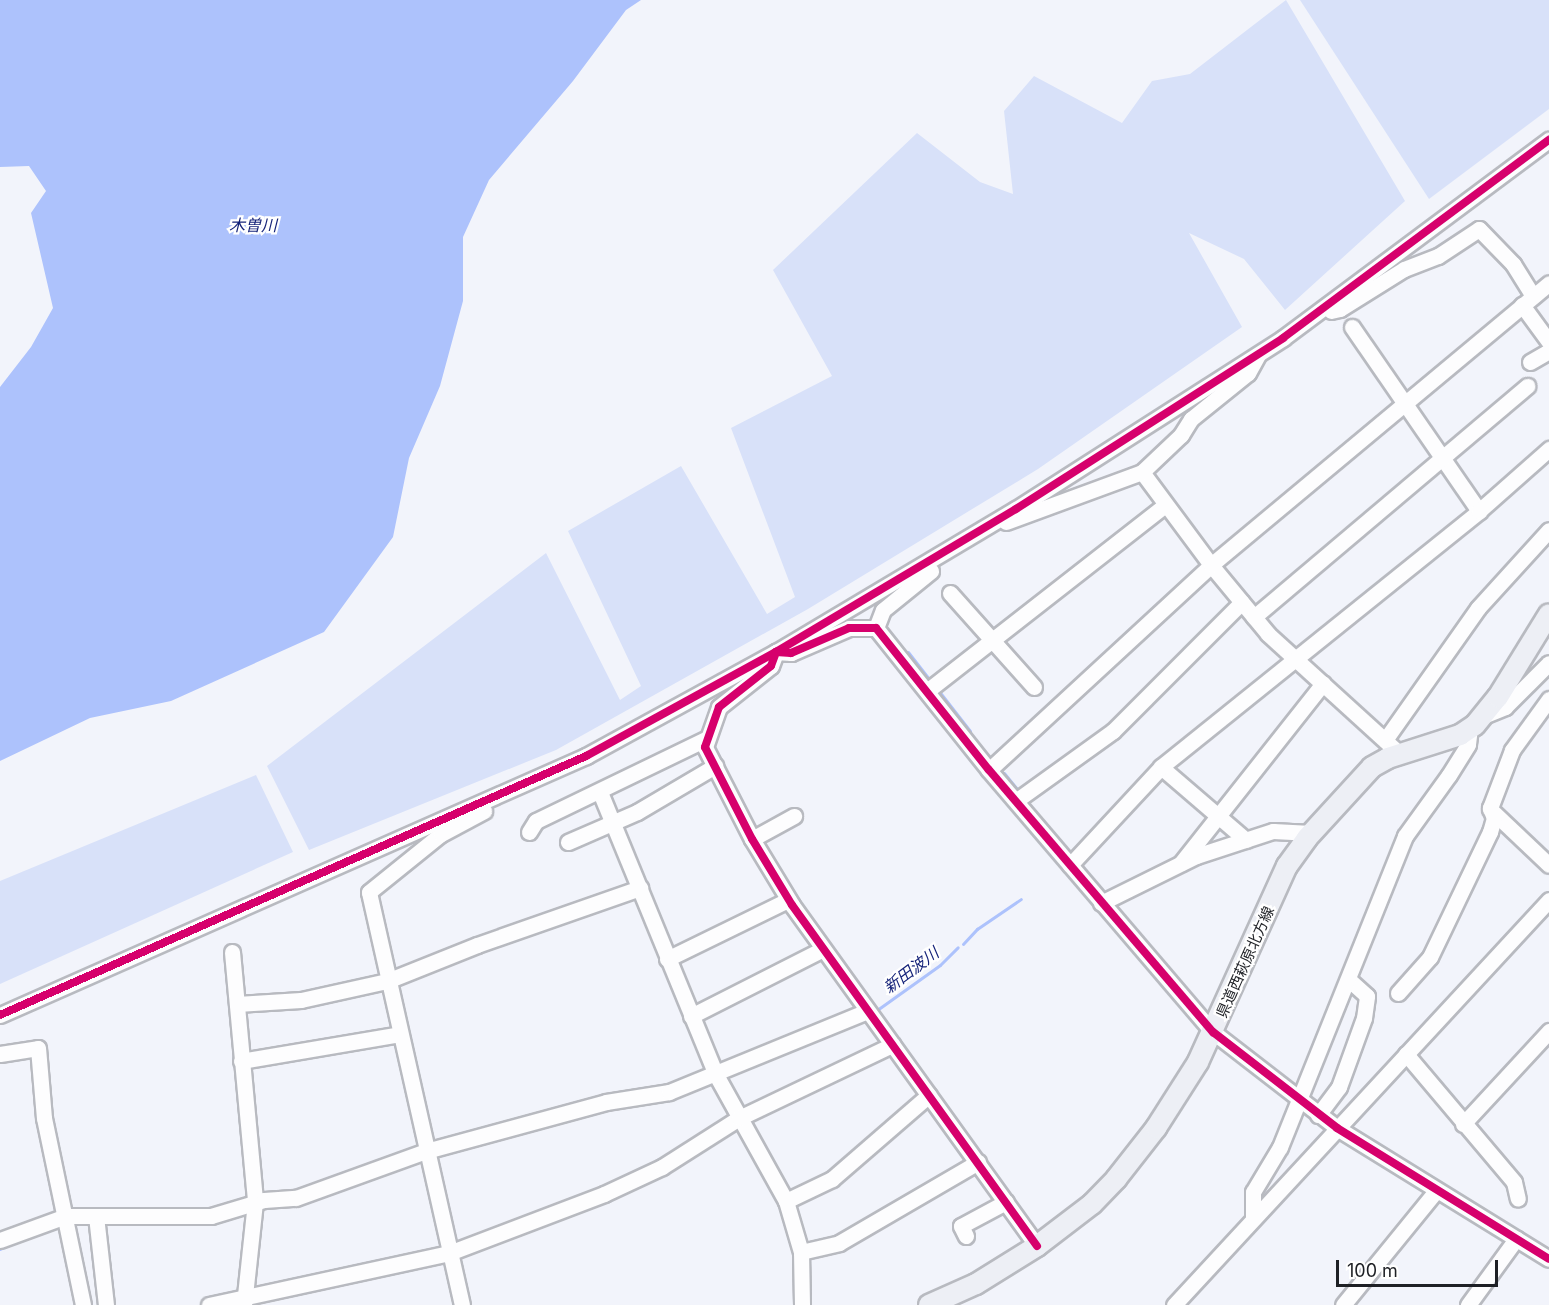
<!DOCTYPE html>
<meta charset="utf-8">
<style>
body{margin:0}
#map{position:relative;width:1549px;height:1305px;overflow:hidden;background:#f2f4fb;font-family:Inter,"Noto Sans JP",sans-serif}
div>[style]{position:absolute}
.green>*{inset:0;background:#d8e1f9}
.water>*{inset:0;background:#adc2fc}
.stream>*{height:3px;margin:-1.5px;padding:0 1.5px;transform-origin:1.5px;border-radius:1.5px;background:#adc2fc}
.roads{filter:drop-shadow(2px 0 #b8bac0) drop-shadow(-2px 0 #b8bac0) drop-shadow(0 2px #b8bac0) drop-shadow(0 -2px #b8bac0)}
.minor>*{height:15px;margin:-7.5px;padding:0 7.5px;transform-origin:7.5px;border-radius:7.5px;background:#fdfdfe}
.major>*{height:20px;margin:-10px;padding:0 10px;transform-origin:10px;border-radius:10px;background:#edeff5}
.cycleway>*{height:8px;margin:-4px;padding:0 4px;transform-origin:4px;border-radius:4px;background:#d6006c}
span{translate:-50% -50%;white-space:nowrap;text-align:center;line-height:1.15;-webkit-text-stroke:4.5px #fff;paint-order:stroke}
.street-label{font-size:15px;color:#1e2025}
.water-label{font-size:16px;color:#111f77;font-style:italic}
.scale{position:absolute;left:1336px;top:1260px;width:162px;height:27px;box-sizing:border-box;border:3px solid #1e2025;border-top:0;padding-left:8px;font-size:18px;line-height:21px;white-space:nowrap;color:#1e2025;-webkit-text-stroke:4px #fff;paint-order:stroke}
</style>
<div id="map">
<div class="green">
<i style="clip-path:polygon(1286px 0,1405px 201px,1285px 310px,1244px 259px,1189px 233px,1242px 327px,1038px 469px,808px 609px,556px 750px,309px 850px,267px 766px,546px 553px,620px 700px,641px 686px,568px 531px,681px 466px,767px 614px,795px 597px,731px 428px,832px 376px,773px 270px,917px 133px,980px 182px,1013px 194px,1004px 111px,1034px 76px,1122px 123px,1152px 81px,1190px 74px)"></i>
<i style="clip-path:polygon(1300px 0,1549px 0,1549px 109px,1429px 199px)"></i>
<i style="clip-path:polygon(256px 775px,293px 852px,0 984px,0 881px)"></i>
</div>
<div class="water">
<i style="clip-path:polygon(0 0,641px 0,626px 10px,573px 81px,489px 180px,463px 237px,463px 301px,440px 386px,409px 458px,393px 537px,324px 632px,171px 701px,90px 718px,0 761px,0 387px,31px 347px,53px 308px,31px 213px,46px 191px,29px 166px,0 167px)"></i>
</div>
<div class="stream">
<i style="left:908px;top:652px;width:37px;rotate:52deg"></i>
<i style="left:938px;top:690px;width:52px;rotate:52deg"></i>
<i style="left:1004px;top:773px;width:26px;rotate:51deg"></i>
<i style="left:1028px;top:803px;width:31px;rotate:50deg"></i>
<i style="left:963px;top:944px;width:21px;rotate:-47deg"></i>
<i style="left:977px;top:929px;width:53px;rotate:-34.3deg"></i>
<i style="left:1414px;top:986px;width:17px;rotate:-50deg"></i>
<i style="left:877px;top:1010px;width:77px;rotate:-35.5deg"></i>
<i style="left:940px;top:965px;width:25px;rotate:-45deg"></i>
<i style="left:0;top:1249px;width:10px;rotate:-24deg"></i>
</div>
<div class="roads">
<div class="minor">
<i style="left:1522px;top:305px;width:46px;rotate:53.9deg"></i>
<i style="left:1331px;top:311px;width:9px;rotate:-13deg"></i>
<i style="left:1340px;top:309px;width:75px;rotate:-32deg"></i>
<i style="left:1404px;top:269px;width:36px;rotate:-21deg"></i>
<i style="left:1438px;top:256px;width:49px;rotate:-33.4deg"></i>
<i style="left:1479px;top:229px;width:49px;rotate:45.8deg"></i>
<i style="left:1513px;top:264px;width:38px;rotate:58deg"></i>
<i style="left:1352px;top:327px;width:224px;rotate:55.4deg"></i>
<i style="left:1530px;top:362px;width:22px;rotate:-30deg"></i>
<i style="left:1142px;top:472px;width:116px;rotate:53.4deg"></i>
<i style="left:1211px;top:565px;width:89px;rotate:50.4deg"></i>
<i style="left:1268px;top:634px;width:178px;rotate:42.3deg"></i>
<i style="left:1006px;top:522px;width:145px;rotate:-20.2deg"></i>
<i style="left:1142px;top:472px;width:54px;rotate:-43.5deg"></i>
<i style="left:1181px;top:435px;width:19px;rotate:-58deg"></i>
<i style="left:1191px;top:419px;width:73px;rotate:-38.9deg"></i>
<i style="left:1248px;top:373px;width:21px;rotate:-61deg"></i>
<i style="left:950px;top:593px;width:126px;rotate:48.2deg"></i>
<i style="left:1254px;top:617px;width:358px;rotate:-40.2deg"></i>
<i style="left:876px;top:628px;width:19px;rotate:-69deg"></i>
<i style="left:883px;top:610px;width:62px;rotate:-39.1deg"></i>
<i style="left:927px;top:691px;width:302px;rotate:-38deg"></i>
<i style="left:1483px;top:716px;width:24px;rotate:-22deg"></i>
<i style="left:1505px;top:707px;width:62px;rotate:-45deg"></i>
<i style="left:1385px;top:740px;width:161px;rotate:-54.8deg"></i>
<i style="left:1478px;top:608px;width:105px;rotate:-47.7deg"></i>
<i style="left:1161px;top:767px;width:112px;rotate:40.7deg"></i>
<i style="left:989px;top:770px;width:302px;rotate:-42.7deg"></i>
<i style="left:1211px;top:565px;width:440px;rotate:-39.8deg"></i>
<i style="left:600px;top:792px;width:304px;rotate:67.7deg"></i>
<i style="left:715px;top:1073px;width:146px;rotate:61deg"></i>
<i style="left:786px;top:1201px;width:53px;rotate:73.6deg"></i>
<i style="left:801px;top:1252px;width:53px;rotate:88.9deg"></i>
<i style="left:1017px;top:800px;width:118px;rotate:-35.7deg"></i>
<i style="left:1113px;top:731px;width:182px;rotate:-45deg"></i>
<i style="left:1490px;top:809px;width:81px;rotate:43.5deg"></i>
<i style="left:529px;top:832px;width:13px;rotate:-58deg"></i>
<i style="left:536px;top:821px;width:189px;rotate:-25.8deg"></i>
<i style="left:752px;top:839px;width:48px;rotate:-28.7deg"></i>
<i style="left:568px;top:842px;width:75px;rotate:-23.5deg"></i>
<i style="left:637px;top:812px;width:91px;rotate:-30.5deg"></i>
<i style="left:1181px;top:863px;width:229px;rotate:-51.7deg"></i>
<i style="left:1070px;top:865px;width:134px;rotate:-47.1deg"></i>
<i style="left:1161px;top:767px;width:408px;rotate:-38.8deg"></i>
<i style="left:1479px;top:511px;width:94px;rotate:-41.5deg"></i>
<i style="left:1101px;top:903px;width:106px;rotate:-26.3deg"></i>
<i style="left:1196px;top:856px;width:81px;rotate:-18deg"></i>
<i style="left:1273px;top:831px;width:38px;rotate:3deg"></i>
<i style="left:232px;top:952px;width:251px;rotate:84.7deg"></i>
<i style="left:255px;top:1202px;width:104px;rotate:96.1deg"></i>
<i style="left:667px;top:959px;width:135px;rotate:-26deg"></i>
<i style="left:1398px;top:993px;width:48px;rotate:-48.4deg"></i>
<i style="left:1430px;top:957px;width:139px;rotate:-64.4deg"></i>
<i style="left:1490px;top:832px;width:15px;rotate:-74deg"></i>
<i style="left:1494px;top:818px;width:11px;rotate:-112deg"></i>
<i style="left:1490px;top:808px;width:62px;rotate:-69.2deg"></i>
<i style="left:1512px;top:750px;width:63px;rotate:-54deg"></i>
<i style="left:237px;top:1004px;width:64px;rotate:-3.6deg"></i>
<i style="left:301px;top:1000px;width:88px;rotate:-12.5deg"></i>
<i style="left:387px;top:981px;width:97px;rotate:-21.8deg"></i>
<i style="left:477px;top:945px;width:173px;rotate:-19.3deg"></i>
<i style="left:0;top:1015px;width:641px;rotate:-23.84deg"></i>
<i style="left:586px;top:756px;width:217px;rotate:-28.7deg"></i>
<i style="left:776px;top:652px;width:279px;rotate:-30.8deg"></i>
<i style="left:1016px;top:509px;width:317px;rotate:-32.6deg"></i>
<i style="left:1283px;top:338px;width:332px;rotate:-36.7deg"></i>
<i style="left:691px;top:1016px;width:148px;rotate:-26.9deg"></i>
<i style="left:0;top:1054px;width:38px;rotate:-9deg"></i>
<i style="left:38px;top:1048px;width:70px;rotate:85.1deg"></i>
<i style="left:44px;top:1118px;width:191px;rotate:78.2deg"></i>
<i style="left:1406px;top:1054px;width:167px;rotate:49.8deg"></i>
<i style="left:1514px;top:1182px;width:17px;rotate:77deg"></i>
<i style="left:241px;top:1061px;width:161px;rotate:-9.6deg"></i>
<i style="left:1318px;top:1115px;width:35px;rotate:-53deg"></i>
<i style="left:1339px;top:1087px;width:73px;rotate:-70.1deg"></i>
<i style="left:1364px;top:1018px;width:22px;rotate:-82deg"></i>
<i style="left:1367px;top:996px;width:25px;rotate:-138deg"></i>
<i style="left:1463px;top:1124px;width:127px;rotate:-47.2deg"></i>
<i style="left:786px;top:1201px;width:51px;rotate:-25.6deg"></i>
<i style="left:832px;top:1179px;width:128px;rotate:-40.9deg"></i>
<i style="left:96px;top:1216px;width:90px;rotate:83.6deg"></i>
<i style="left:1253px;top:1219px;width:27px;rotate:-90deg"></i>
<i style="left:1253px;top:1192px;width:52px;rotate:-59deg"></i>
<i style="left:1280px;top:1147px;width:335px;rotate:-68.1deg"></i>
<i style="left:1405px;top:836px;width:75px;rotate:-54.2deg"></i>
<i style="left:1449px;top:775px;width:36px;rotate:-58deg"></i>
<i style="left:1468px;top:744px;width:16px;rotate:-83deg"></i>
<i style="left:966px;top:1236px;width:11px;rotate:-117deg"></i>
<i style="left:961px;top:1226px;width:51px;rotate:-28.1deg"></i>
<i style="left:0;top:1240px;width:70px;rotate:-20deg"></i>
<i style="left:66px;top:1216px;width:145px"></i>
<i style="left:211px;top:1216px;width:55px;rotate:-16.8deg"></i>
<i style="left:264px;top:1200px;width:32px;rotate:-4deg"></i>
<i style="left:296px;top:1198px;width:138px;rotate:-19.9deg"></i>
<i style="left:426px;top:1151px;width:187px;rotate:-15.2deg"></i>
<i style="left:606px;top:1102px;width:64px;rotate:-9deg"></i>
<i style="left:669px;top:1092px;width:214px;rotate:-22.2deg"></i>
<i style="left:1037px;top:1246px;width:420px;rotate:-125.7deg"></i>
<i style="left:792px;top:905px;width:77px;rotate:-121.2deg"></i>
<i style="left:752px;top:839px;width:103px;rotate:-117.1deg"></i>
<i style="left:705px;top:747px;width:42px;rotate:-70.7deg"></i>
<i style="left:719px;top:707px;width:66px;rotate:-38.3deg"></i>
<i style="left:771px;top:666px;width:15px;rotate:-70deg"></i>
<i style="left:776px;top:652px;width:15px;rotate:4deg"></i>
<i style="left:791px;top:653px;width:63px;rotate:-23.3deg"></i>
<i style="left:849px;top:628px;width:27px"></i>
<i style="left:876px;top:628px;width:181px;rotate:51.5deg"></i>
<i style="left:989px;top:770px;width:345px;rotate:49.5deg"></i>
<i style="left:1213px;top:1032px;width:157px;rotate:37.7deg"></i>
<i style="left:1337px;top:1128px;width:249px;rotate:31.7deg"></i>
<i style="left:801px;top:1252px;width:39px;rotate:-13deg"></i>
<i style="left:839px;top:1243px;width:161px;rotate:-30.2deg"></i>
<i style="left:209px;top:1305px;width:246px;rotate:-12.2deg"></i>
<i style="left:449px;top:1253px;width:166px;rotate:-20.8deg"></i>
<i style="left:604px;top:1194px;width:64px;rotate:-25deg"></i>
<i style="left:662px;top:1167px;width:91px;rotate:-32.5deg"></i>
<i style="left:739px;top:1118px;width:170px;rotate:-25.5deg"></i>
<i style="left:462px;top:1305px;width:423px;rotate:-102.7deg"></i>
<i style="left:369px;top:892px;width:92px;rotate:-38.9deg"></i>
<i style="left:441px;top:834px;width:49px;rotate:-28.1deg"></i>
<i style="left:1174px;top:1305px;width:552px;rotate:-47.2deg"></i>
<i style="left:1343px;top:1305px;width:147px;rotate:-50.8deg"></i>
<i style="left:1468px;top:1305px;width:82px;rotate:-54deg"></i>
</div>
<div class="major">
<i style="left:929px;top:1305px;width:51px;rotate:-24.1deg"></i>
<i style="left:976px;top:1284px;width:72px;rotate:-31.9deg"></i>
<i style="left:1037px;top:1246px;width:69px;rotate:-37.4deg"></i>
<i style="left:1092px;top:1204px;width:35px;rotate:-46deg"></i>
<i style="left:1116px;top:1179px;width:65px;rotate:-51.9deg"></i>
<i style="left:1156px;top:1128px;width:78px;rotate:-57.5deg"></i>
<i style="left:1198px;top:1062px;width:215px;rotate:-65.6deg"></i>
<i style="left:1287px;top:866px;width:34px;rotate:-54deg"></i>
<i style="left:1307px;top:838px;width:96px;rotate:-47.5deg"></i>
<i style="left:1372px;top:767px;width:18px;rotate:-29deg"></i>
<i style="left:1388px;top:758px;width:76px;rotate:-17.7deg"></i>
<i style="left:1460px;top:735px;width:18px;rotate:-34deg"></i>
<i style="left:1475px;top:725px;width:36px;rotate:-51deg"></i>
<i style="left:1498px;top:697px;width:97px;rotate:-58.4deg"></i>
</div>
</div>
<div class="cycleway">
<i style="left:0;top:1015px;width:641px;rotate:-23.84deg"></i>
<i style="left:586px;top:756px;width:217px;rotate:-28.7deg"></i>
<i style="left:776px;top:652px;width:279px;rotate:-30.8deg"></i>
<i style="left:1016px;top:509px;width:317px;rotate:-32.6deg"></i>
<i style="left:1283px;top:338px;width:332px;rotate:-36.7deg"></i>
<i style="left:1037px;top:1246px;width:420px;rotate:-125.7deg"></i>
<i style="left:792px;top:905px;width:77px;rotate:-121.2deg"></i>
<i style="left:752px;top:839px;width:103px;rotate:-117.1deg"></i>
<i style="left:705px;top:747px;width:42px;rotate:-70.7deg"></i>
<i style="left:719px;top:707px;width:66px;rotate:-38.3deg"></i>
<i style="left:771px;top:666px;width:15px;rotate:-70deg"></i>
<i style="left:776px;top:652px;width:15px;rotate:4deg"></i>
<i style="left:791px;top:653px;width:63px;rotate:-23.3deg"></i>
<i style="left:849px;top:628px;width:27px"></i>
<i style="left:876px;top:628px;width:181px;rotate:51.5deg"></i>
<i style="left:989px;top:770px;width:345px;rotate:49.5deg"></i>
<i style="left:1213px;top:1032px;width:157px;rotate:37.7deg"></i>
<i style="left:1337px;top:1128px;width:249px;rotate:31.7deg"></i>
</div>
<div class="street-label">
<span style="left:1245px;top:962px;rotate:-66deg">県道西萩原北方線</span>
</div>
<div class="water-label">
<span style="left:253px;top:225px">木曽川</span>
<span style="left:911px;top:970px;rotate:-37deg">新田波川</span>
</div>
<div class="scale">100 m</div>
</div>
